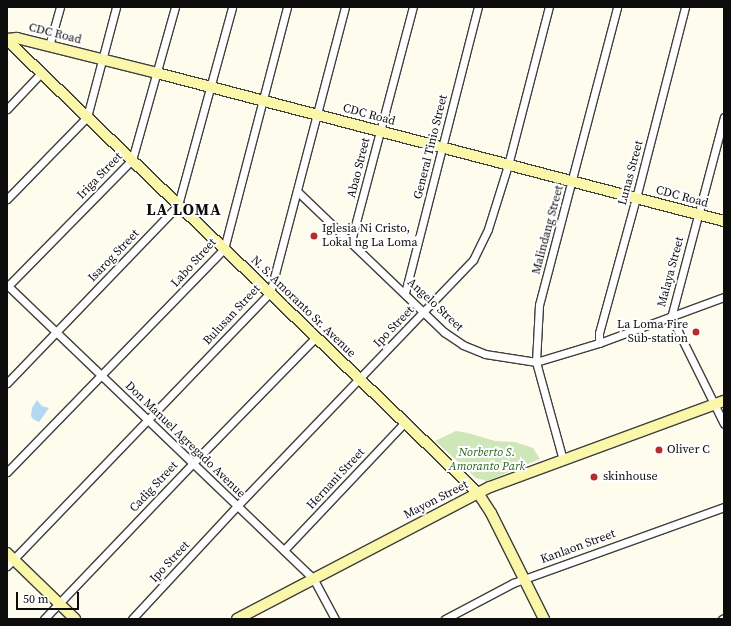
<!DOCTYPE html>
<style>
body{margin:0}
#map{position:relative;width:731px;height:626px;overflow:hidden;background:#fefcec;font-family:"Source Serif 4",serif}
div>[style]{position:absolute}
.green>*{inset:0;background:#cee7b8}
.water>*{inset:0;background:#b3d8f3}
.roads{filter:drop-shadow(1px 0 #3f3f3f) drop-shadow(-1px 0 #3f3f3f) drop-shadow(0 1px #3f3f3f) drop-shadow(0 -1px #3f3f3f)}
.street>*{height:7px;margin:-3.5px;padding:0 3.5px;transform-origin:3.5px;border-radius:3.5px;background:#fff}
.secondary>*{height:10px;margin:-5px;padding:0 5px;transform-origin:5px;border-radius:5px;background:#fbf7aa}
.dots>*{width:11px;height:11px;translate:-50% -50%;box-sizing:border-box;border:2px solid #fff;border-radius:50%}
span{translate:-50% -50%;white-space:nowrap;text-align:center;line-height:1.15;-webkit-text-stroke:4px #fff;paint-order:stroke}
.street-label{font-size:12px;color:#0c0c0c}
.poi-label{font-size:12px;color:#0c0c0c}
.left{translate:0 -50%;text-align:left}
.right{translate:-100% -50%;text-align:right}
.park-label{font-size:12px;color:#2a6120;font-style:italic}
.district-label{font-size:16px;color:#0c0c0c;font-weight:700;letter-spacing:1px}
.frame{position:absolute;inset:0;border:8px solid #0c0c0c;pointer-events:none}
.scale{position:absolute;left:16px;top:592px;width:63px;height:18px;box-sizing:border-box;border:2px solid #0c0c0c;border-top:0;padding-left:5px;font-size:12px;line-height:14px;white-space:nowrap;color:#0c0c0c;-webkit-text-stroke:3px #fff;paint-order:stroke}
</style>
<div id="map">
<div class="green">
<i style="clip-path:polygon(456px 431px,468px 433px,495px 441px,515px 442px,533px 448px,540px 459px,487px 481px,476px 478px,435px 441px)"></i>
</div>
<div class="water">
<i style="clip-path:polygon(37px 400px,42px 406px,49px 408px,39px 422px,33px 419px,31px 416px,32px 408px)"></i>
</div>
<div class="roads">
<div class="street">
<i style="left:49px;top:46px;width:41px;rotate:-74.2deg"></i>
<i style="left:7px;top:109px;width:50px;rotate:-46.6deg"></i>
<i style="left:724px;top:117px;width:207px;rotate:104.8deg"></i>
<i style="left:671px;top:317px;width:119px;rotate:63.6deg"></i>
<i style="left:297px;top:191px;width:204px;rotate:43.8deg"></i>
<i style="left:444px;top:332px;width:23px;rotate:34deg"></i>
<i style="left:463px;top:345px;width:24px;rotate:22deg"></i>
<i style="left:485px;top:354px;width:52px;rotate:8.9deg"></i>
<i style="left:536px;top:362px;width:66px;rotate:-16.8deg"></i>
<i style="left:599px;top:343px;width:133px;rotate:-20.2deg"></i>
<i style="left:7px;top:199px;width:115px;rotate:-45.7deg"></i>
<i style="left:87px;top:117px;width:114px;rotate:-75.2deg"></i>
<i style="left:351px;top:241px;width:242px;rotate:-75.2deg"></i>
<i style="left:7px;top:285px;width:424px;rotate:43.8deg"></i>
<i style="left:313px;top:578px;width:47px;rotate:61.8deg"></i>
<i style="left:7px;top:287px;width:178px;rotate:-45.5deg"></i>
<i style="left:132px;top:160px;width:159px;rotate:-74.3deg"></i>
<i style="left:405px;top:293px;width:295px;rotate:-75.7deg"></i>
<i style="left:599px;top:343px;width:10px;rotate:-90deg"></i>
<i style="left:599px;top:333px;width:140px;rotate:-74.7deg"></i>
<i style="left:636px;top:198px;width:197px;rotate:-75.6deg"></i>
<i style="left:7px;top:383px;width:247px;rotate:-46.1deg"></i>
<i style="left:178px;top:205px;width:205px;rotate:-74.7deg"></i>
<i style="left:563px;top:460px;width:102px;rotate:-105.4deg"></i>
<i style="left:536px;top:362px;width:57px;rotate:-87deg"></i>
<i style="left:539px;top:305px;width:308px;rotate:-75.3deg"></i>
<i style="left:7px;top:472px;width:311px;rotate:-45.8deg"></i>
<i style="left:224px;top:249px;width:250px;rotate:-75.4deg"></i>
<i style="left:284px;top:550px;width:175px;rotate:-46.6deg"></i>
<i style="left:7px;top:566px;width:379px;rotate:-46.1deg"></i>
<i style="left:270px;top:293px;width:296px;rotate:-75.3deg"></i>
<i style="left:44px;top:619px;width:216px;rotate:-46.3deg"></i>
<i style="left:193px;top:463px;width:175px;rotate:-45.7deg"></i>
<i style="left:132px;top:619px;width:154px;rotate:-47.1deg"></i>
<i style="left:237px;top:506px;width:341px;rotate:-46.2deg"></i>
<i style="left:473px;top:260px;width:34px;rotate:-64deg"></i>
<i style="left:488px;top:229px;width:67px;rotate:-72.6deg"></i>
<i style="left:508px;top:165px;width:163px;rotate:-75.5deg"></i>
<i style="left:445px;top:619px;width:77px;rotate:-27.9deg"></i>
<i style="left:513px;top:583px;width:224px;rotate:-19.8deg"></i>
<i style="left:722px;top:619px;width:2px;rotate:-27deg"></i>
</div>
<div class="secondary">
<i style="left:7px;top:39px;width:10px;rotate:-6deg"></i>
<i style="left:17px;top:38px;width:144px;rotate:14deg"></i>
<i style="left:157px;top:73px;width:586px;rotate:14.63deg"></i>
<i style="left:7px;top:40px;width:653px;rotate:43.88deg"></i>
<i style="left:478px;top:493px;width:24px;rotate:57deg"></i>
<i style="left:491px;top:513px;width:119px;rotate:63.4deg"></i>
<i style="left:7px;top:553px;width:95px;rotate:44.1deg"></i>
<i style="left:237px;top:619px;width:285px;rotate:-27.6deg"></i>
<i style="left:490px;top:487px;width:249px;rotate:-20.2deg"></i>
</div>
</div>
<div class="dots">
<i style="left:314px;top:236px;background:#b62b2b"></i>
<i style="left:696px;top:332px;background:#b62b2b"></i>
<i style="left:659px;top:450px;background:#b62b2b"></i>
<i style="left:594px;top:477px;background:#b62b2b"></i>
</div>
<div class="street-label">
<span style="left:55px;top:34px;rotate:14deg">CDC Road</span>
<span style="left:369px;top:115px;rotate:15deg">CDC Road</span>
<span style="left:431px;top:147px;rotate:-76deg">General Tinio Street</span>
<span style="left:359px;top:168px;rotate:-76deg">Abao Street</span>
<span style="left:631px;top:173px;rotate:-75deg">Lunas Street</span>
<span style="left:100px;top:176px;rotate:-46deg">Iriga Street</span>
<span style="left:682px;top:197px;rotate:15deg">CDC Road</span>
<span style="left:548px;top:230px;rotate:-75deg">Malindang Street</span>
<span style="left:114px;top:256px;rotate:-46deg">Isarog Street</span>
<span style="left:194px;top:263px;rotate:-48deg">Labo Street</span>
<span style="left:671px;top:272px;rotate:-75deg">Malaya Street</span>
<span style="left:435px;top:305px;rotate:43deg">Angelo Street</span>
<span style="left:303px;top:307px;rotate:44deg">N. S. Amoranto Sr. Avenue</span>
<span style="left:232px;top:315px;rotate:-47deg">Bulusan Street</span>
<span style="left:394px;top:327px;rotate:-46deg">Ipo Street</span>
<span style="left:185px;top:440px;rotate:44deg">Don Manuel Agregado Avenue</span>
<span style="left:336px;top:479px;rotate:-47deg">Hernani Street</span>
<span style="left:154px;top:487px;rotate:-47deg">Cadig Street</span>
<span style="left:436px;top:500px;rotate:-27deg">Mayon Street</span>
<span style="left:578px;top:547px;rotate:-20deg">Kanlaon Street</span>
<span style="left:170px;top:562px;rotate:-47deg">Ipo Street</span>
</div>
<div class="poi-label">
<span class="left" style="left:322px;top:236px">Iglesia Ni Cristo,<br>Lokal ng La Loma</span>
<span class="right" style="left:688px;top:332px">La Loma Fire<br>Sub-station</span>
<span class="left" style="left:667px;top:450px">Oliver C</span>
<span class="left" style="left:603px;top:477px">skinhouse</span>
</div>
<div class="park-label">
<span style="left:487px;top:460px">Norberto S.<br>Amoranto Park</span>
</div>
<div class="district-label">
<span style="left:184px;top:209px">LA LOMA</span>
</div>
<div class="frame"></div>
<div class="scale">50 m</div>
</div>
